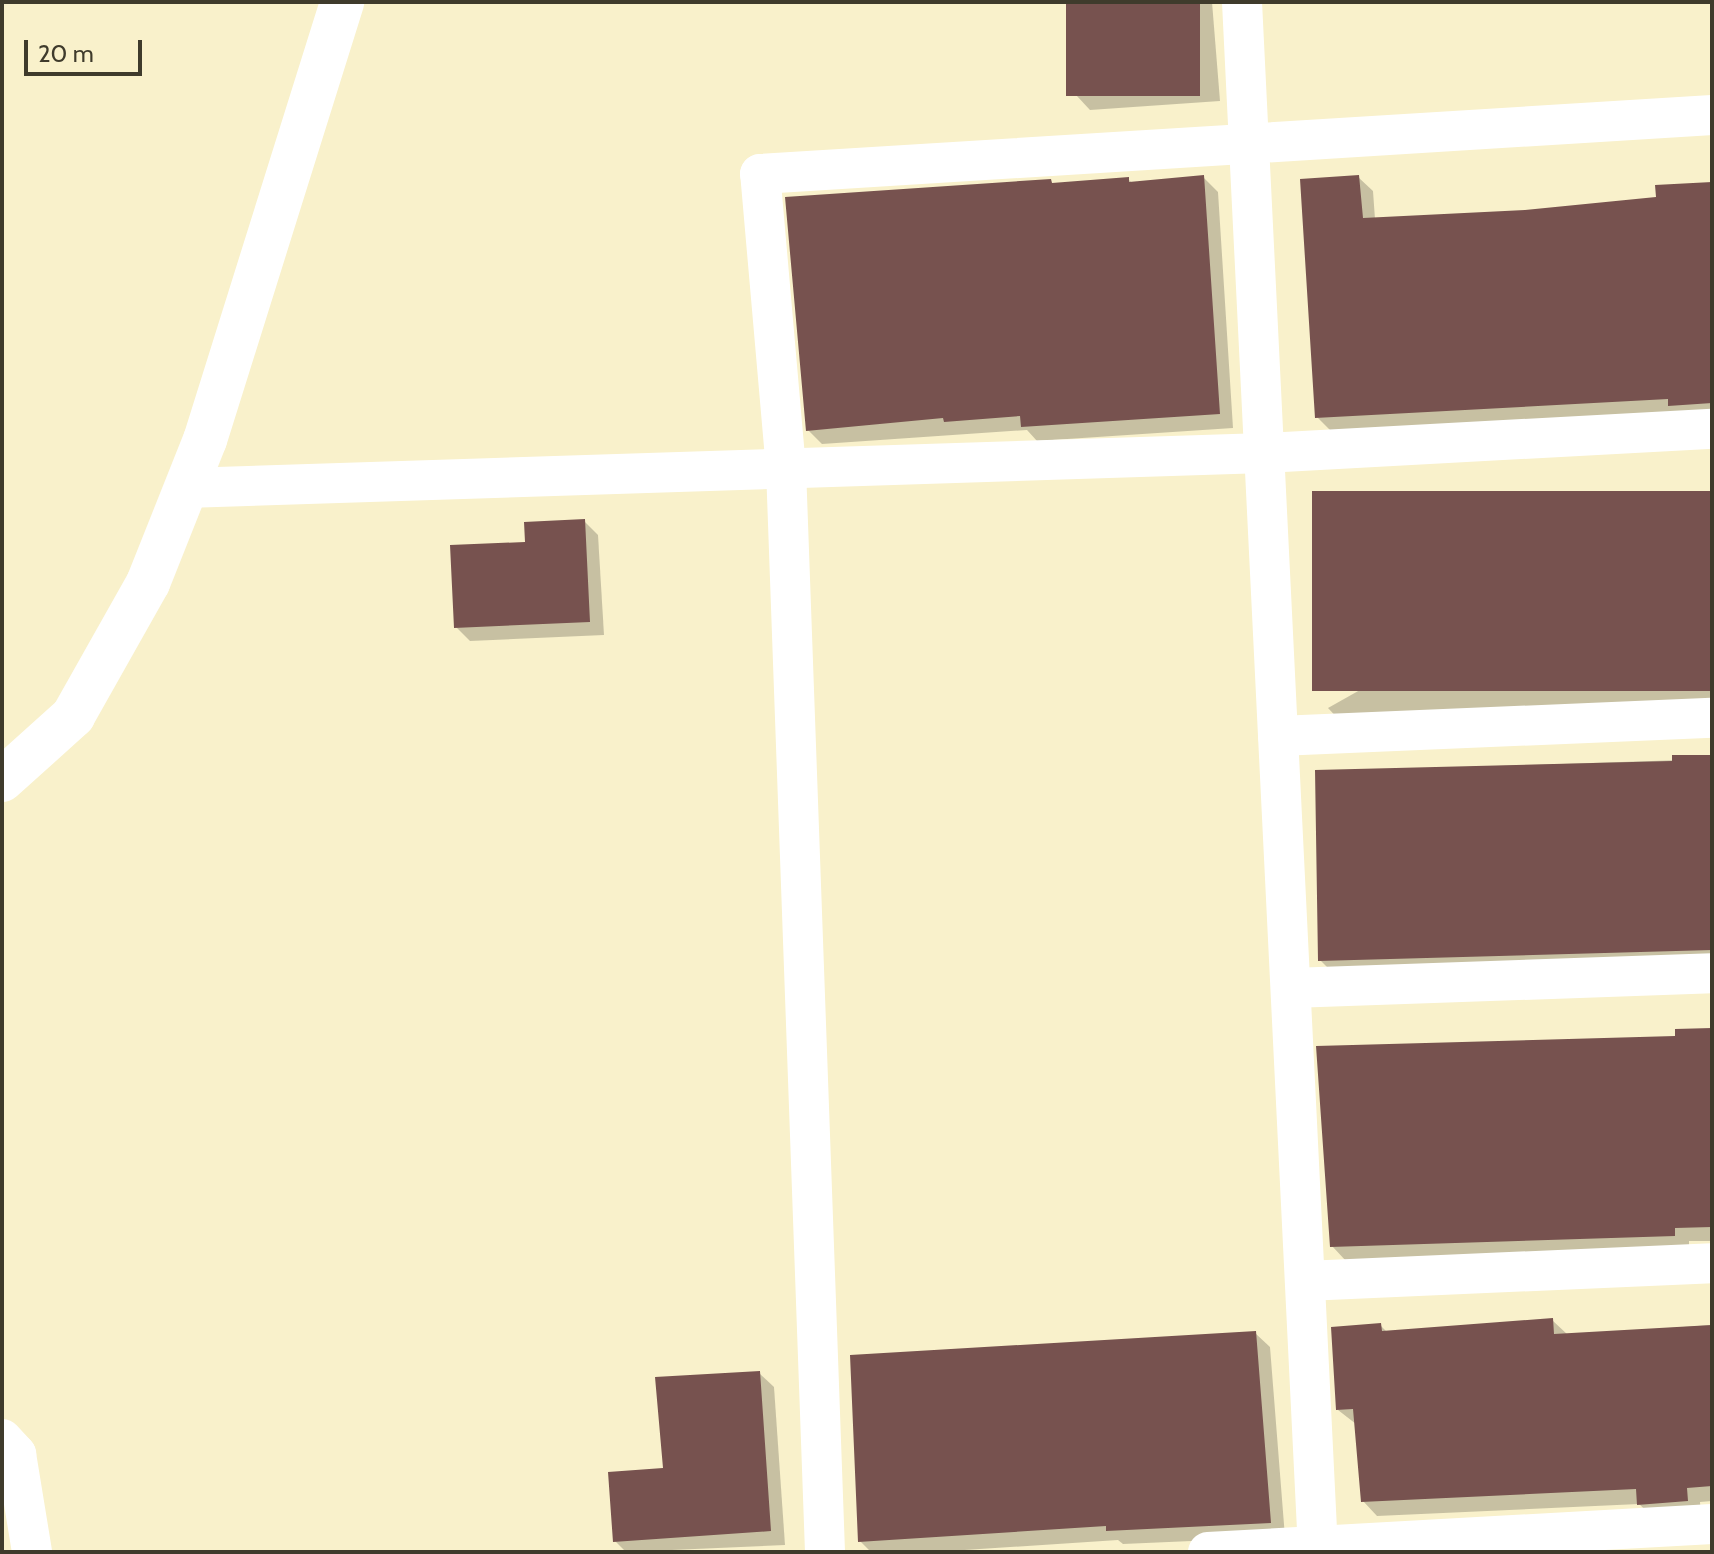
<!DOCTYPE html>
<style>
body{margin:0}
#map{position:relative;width:1714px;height:1554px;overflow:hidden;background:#f9f1cb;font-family:Cabin,sans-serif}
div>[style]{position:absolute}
.shadow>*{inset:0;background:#0003}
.building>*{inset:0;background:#77524f;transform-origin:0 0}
.street>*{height:40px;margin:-20px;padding:0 20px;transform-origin:20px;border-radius:20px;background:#fff}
.secondary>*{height:44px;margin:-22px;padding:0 22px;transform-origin:22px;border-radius:22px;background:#fff}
span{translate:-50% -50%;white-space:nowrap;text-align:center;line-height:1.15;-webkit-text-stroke:8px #f9f1cb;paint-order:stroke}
.frame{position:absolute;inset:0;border:4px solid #3f3b2c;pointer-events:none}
.scale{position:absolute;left:24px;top:40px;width:118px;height:36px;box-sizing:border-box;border:4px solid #3f3b2c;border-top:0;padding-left:10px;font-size:24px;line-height:28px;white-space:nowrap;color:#3f3b2c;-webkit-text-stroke:6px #f9f1cb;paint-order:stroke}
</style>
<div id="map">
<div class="shadow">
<i style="clip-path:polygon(1068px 2px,1212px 2px,1220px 101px,1090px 110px,1076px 95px)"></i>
<i style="clip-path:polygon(1203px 177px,1218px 192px,1233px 428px,1037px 441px,1027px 430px,822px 444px,808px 430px,1050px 181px,1054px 185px,1128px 179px,1132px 183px)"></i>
<i style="clip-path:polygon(1358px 177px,1373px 191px,1375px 219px,1525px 212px,1658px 198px,1712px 184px,1712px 413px,1332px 432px,1317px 417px)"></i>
<i style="clip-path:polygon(1712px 492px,1712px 702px,1342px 723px,1328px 708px)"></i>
<i style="clip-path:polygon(584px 521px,598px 535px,604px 635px,470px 641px,456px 627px,527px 544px)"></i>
<i style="clip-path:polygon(1712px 759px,1712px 964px,1334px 974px,1320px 960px,1317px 772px)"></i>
<i style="clip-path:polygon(1712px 1030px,1712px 1241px,1689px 1241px,1689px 1250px,1346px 1261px,1332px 1246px)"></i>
<i style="clip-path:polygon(1552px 1320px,1568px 1335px,1712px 1325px,1712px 1501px,1700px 1502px,1701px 1515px,1654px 1518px,1639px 1504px,1377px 1516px,1363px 1501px,1356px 1424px,1338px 1410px,1380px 1325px,1387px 1332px)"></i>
<i style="clip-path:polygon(1255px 1333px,1270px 1347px,1285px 1537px,1123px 1544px,1118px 1540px,934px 1552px,871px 1552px,860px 1541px)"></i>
<i style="clip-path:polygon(759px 1373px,774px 1387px,785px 1545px,626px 1552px,615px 1541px)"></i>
</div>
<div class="building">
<i style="left:1066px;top:2px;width:134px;height:94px"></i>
<i style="clip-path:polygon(1204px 175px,1220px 414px,1021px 427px,1020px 416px,944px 422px,943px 418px,806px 431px,785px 197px,1051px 179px,1052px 183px,1129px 177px,1129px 182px)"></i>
<i style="clip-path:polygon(1359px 175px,1363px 218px,1525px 210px,1656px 197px,1655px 185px,1712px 182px,1712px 403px,1668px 406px,1668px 399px,1315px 418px,1300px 179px)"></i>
<i style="left:1712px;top:491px;width:200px;height:400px;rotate:90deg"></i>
<i style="clip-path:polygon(585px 519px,590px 622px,454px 628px,450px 545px,525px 542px,524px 522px)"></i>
<i style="clip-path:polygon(1672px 755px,1712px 755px,1712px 950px,1318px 961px,1315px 770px,1672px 761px)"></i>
<i style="clip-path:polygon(1712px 1028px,1712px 1227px,1675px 1228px,1675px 1236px,1330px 1247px,1316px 1046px,1675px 1036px,1675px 1029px)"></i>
<i style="clip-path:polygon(1553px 1318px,1554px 1334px,1712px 1325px,1712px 1486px,1687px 1488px,1688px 1501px,1637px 1505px,1636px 1489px,1361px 1502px,1353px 1409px,1336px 1410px,1331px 1327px,1381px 1323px,1382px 1331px)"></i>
<i style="clip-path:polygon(1256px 1331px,1271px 1523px,1106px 1531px,1106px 1526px,858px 1542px,850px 1355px)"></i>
<i style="clip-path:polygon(760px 1371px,771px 1531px,613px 1542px,608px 1472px,663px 1468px,655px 1377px)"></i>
</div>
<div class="street">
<i style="left:1242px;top:2px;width:1552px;rotate:87.19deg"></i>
<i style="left:185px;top:488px;width:1080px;rotate:-1.86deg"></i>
<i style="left:1264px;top:453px;width:449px;rotate:-3.1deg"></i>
<i style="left:1278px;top:736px;width:434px;rotate:-2.4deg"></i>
<i style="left:1291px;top:988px;width:421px;rotate:-2deg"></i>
<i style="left:1305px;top:1281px;width:407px;rotate:-2.5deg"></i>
<i style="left:2px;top:1439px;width:21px;rotate:47deg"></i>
<i style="left:16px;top:1454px;width:99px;rotate:80.7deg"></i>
<i style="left:825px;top:1552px;width:1084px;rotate:-92.06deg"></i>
<i style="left:786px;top:469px;width:296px;rotate:-95deg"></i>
<i style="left:760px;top:174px;width:954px;rotate:-3.55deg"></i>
<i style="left:1208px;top:1552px;width:505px;rotate:-3.18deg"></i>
</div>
<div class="secondary">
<i style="left:2px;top:780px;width:96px;rotate:-42deg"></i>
<i style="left:73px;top:716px;width:153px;rotate:-60.6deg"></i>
<i style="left:148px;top:583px;width:154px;rotate:-68.3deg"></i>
<i style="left:205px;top:440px;width:459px;rotate:-72.6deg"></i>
</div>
<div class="frame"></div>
<div class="scale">20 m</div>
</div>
